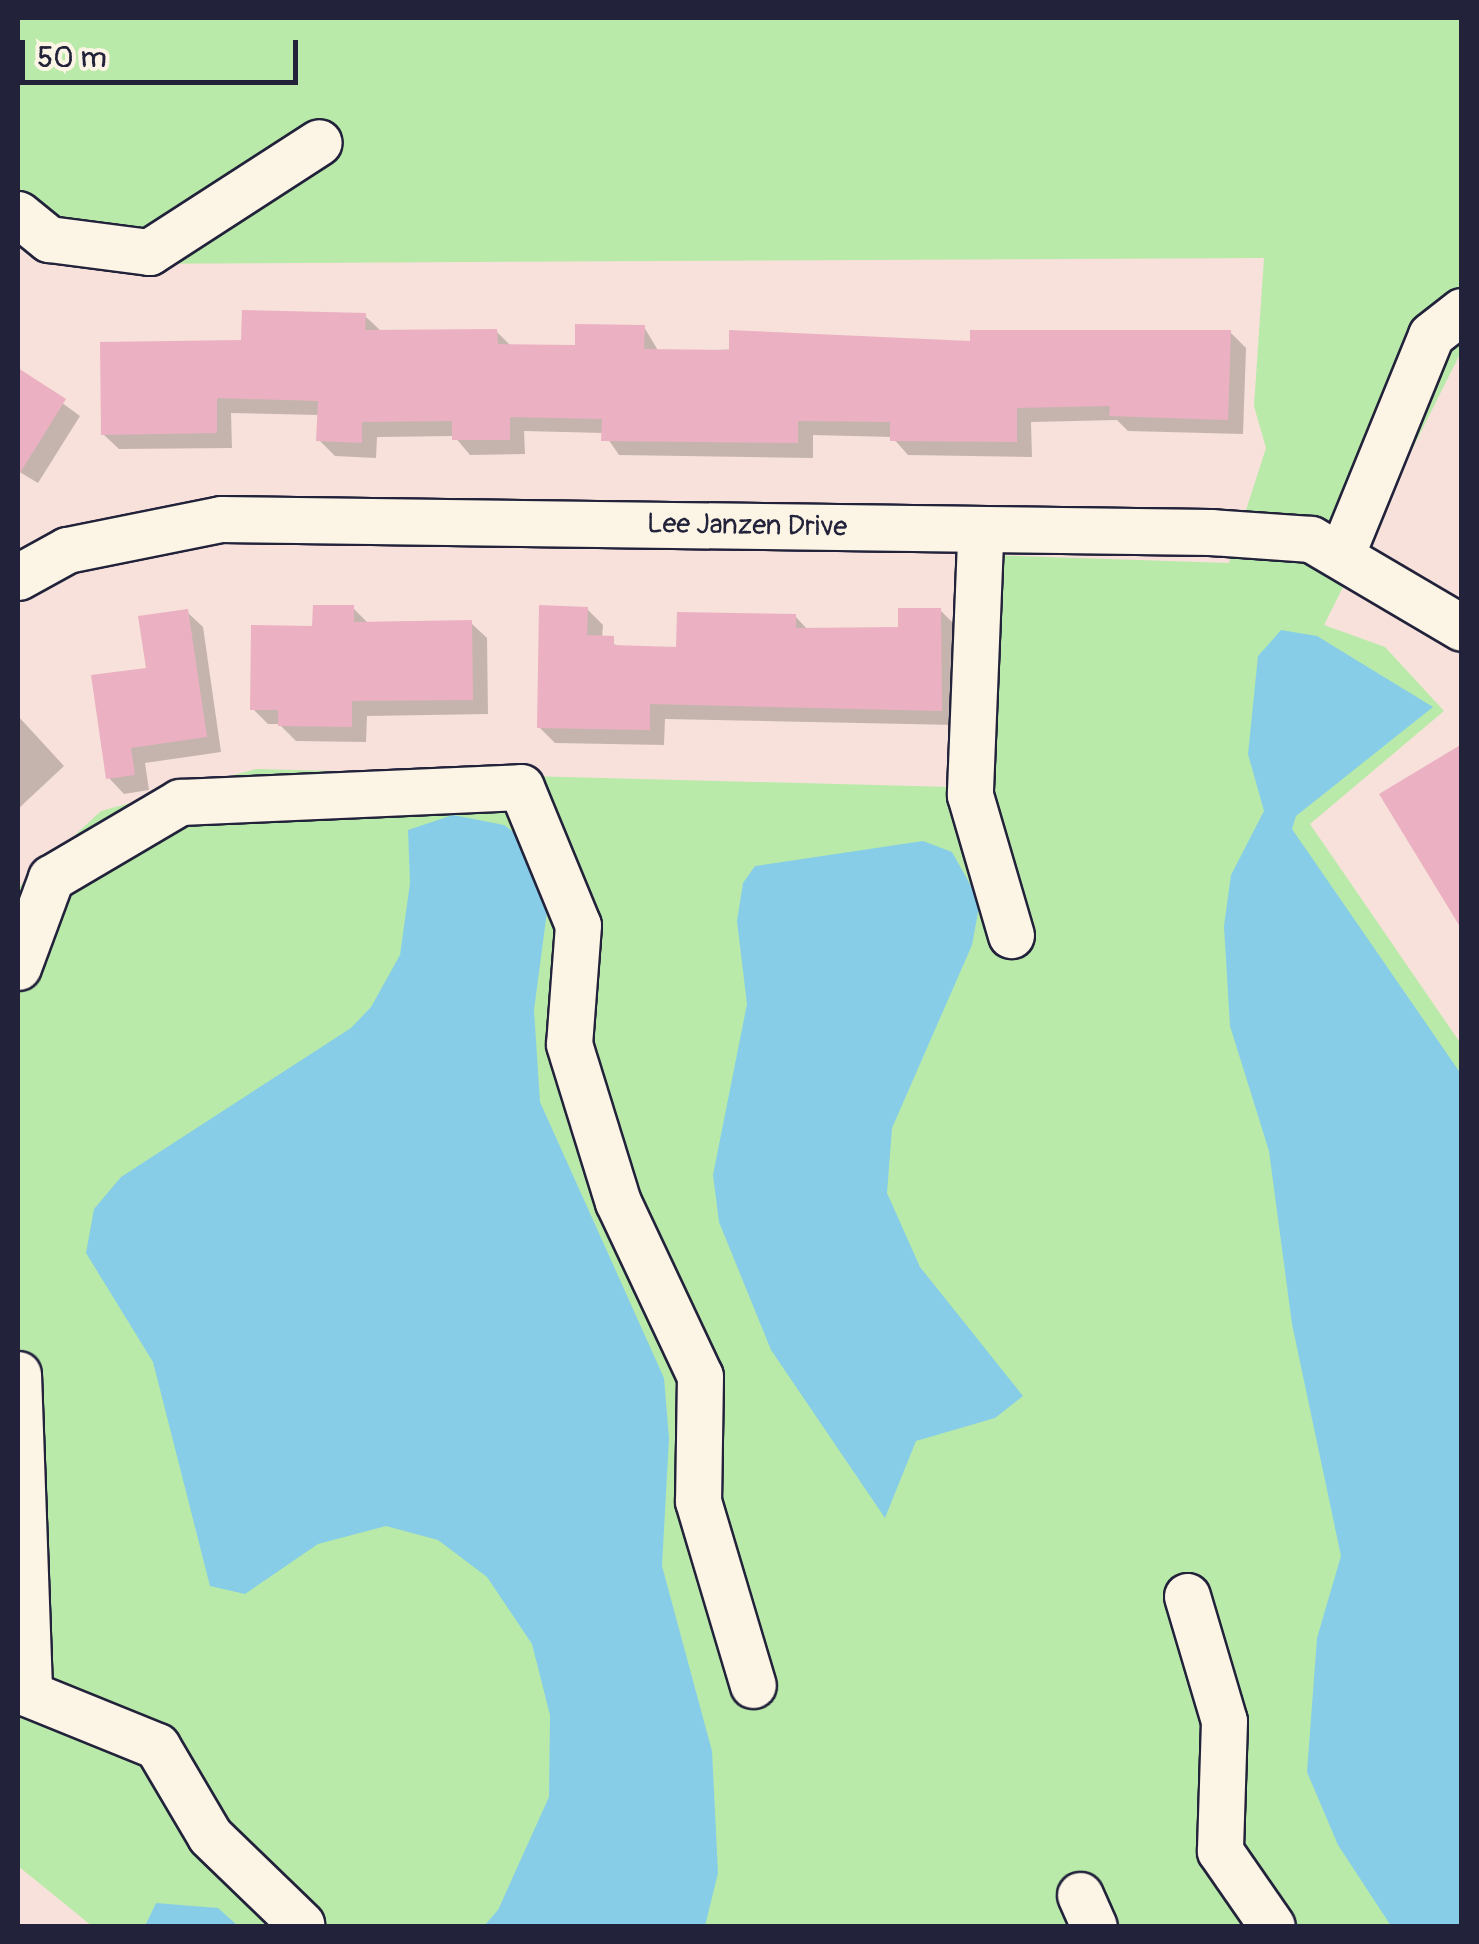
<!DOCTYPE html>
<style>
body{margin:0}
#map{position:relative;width:1479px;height:1944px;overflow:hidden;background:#f7e1da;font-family:Pangolin,sans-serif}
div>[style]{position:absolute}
.green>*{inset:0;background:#b9eaa9}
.water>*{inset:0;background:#87cde8}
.shadow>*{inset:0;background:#0003}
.building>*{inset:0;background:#ebb1c2}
.roads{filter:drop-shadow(2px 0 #22223b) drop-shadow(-2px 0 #22223b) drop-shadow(0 2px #22223b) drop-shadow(0 -2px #22223b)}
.minor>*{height:45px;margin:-22.5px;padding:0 22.5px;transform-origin:22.5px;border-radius:22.5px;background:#fcf5e5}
span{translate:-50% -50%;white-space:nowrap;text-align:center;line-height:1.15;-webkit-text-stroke:9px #fcf5e5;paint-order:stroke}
.street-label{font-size:28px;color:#22223b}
.frame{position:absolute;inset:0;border:20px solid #22223b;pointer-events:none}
.scale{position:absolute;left:20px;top:40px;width:278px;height:45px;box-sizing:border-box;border:5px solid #22223b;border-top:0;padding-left:12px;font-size:30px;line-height:35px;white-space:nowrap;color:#22223b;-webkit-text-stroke:8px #fcf5e5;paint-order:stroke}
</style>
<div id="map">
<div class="green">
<i style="clip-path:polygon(18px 18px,1461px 18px,1461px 352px,1324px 625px,1385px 647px,1444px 711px,1310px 824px,1461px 1044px,1461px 1926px,92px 1926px,18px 1866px,18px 888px,101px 811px,256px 769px,951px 787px,955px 554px,1229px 563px,1266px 448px,1254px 406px,1264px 258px,93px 264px,18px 245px)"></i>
</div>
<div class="water">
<i style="clip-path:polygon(1281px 630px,1317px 636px,1433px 707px,1296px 816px,1292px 829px,1461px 1074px,1461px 1926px,1391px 1926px,1338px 1845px,1307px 1772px,1317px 1638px,1341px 1556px,1292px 1324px,1269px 1151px,1230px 1026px,1224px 926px,1231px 875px,1264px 811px,1248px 754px,1258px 656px)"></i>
<i style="clip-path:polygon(453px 815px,504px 825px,532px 846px,550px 889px,534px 1010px,540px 1102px,664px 1378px,669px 1438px,662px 1566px,712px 1751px,718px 1873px,705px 1926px,484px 1926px,498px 1910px,549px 1797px,550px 1715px,532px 1644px,487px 1577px,438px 1540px,386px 1526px,318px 1544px,245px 1594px,210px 1586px,153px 1362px,86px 1253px,94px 1209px,121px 1177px,351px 1028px,371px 1007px,400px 955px,410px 883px,408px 830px)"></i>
<i style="clip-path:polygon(923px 841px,952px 852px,980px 902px,972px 945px,892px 1128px,887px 1193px,920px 1267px,1023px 1396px,995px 1418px,916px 1441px,885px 1518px,771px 1350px,719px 1222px,713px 1175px,747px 1004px,737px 921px,743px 883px,755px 866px)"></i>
<i style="clip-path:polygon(156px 1903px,218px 1908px,238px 1926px,145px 1926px)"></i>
</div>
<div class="shadow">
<i style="clip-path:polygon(365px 316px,382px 332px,496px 331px,512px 347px,577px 348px,644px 327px,659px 352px,1230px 332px,1246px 348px,1243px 434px,1128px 431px,1117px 420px,1031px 422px,1032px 457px,908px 455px,892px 437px,813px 435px,813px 458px,619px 455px,604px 433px,524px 431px,525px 454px,470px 455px,454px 436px,377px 437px,376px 458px,335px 456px,319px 440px,320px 415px,231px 413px,232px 448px,119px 449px,103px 434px,244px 342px)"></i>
<i style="clip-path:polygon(18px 371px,80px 416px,38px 483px,18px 471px)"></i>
<i style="clip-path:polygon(353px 608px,369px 624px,471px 623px,487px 638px,488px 714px,367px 716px,366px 742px,296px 741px,279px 724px,268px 724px,252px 708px,315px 629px)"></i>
<i style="clip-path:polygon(587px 609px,603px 625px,602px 638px,622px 648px,679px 649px,795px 616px,808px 630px,901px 629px,940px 610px,956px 626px,957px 725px,665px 719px,664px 745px,555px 743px,539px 727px)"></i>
<i style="clip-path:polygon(187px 612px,203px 627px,221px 752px,145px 763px,149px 790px,124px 794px,109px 778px,148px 670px)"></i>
<i style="clip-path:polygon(18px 716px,64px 766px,18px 809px)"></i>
</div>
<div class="building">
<i style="clip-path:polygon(242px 310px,366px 313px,365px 330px,497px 329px,498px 344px,575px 345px,575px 324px,645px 325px,644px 349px,729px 350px,729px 330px,970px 341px,970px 330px,1231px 330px,1228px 420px,1109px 416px,1110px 406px,1017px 408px,1017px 442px,890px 441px,890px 422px,798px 421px,798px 443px,601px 441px,602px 419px,510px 417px,510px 440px,452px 440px,452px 421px,362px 422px,362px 443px,316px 441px,318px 401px,217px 398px,217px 433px,101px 435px,100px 342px,241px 340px)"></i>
<i style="clip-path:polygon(18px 368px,66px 399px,18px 476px)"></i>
<i style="clip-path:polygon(313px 605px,354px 605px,354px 622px,472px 620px,473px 700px,352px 701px,352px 727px,278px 726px,278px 710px,250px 710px,251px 625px,312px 626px)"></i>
<i style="clip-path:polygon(539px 605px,588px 607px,587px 635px,614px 636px,614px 645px,676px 647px,677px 612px,796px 614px,796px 628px,898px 627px,898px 608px,941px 608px,942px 711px,650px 704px,650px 730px,537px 728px)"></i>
<i style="clip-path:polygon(188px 609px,207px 737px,131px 748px,135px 775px,106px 779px,91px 675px,146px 668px,138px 616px)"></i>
<i style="clip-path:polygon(1462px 744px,1462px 930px,1379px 794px)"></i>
</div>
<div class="roads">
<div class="minor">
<i style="left:18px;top:214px;width:40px;rotate:39deg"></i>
<i style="left:49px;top:239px;width:101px;rotate:7.4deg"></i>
<i style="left:149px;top:252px;width:202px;rotate:-32.9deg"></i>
<i style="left:980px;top:541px;width:254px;rotate:92.3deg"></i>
<i style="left:970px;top:795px;width:146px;rotate:73.7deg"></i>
<i style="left:1347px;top:541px;width:222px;rotate:-67.8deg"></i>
<i style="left:1431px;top:335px;width:39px;rotate:-38deg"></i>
<i style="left:18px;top:577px;width:56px;rotate:-28.9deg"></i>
<i style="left:67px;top:550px;width:157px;rotate:-11.4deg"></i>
<i style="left:221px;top:519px;width:989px;rotate:0.75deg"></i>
<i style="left:1210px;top:532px;width:101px;rotate:4deg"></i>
<i style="left:1311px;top:539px;width:175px;rotate:30.5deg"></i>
<i style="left:18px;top:967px;width:95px;rotate:-69.7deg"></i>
<i style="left:51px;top:878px;width:150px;rotate:-30.5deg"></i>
<i style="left:180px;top:802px;width:341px;rotate:-2.5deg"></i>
<i style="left:521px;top:787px;width:149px;rotate:67.6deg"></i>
<i style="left:578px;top:925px;width:119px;rotate:94.3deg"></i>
<i style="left:569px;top:1044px;width:165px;rotate:72.8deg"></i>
<i style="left:618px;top:1202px;width:192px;rotate:64.8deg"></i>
<i style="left:700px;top:1376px;width:125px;rotate:90.9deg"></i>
<i style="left:698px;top:1501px;width:192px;rotate:73.4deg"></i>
<i style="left:18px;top:1374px;width:320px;rotate:88deg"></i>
<i style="left:29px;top:1694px;width:138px;rotate:22.1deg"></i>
<i style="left:157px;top:1746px;width:104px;rotate:59.5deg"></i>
<i style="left:210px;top:1836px;width:127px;rotate:44deg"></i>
<i style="left:1187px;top:1596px;width:130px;rotate:73.5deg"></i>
<i style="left:1224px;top:1721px;width:130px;rotate:91.8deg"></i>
<i style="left:1220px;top:1851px;width:91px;rotate:55.3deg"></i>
<i style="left:1080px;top:1895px;width:34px;rotate:66deg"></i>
</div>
</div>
<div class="street-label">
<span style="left:747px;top:526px;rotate:1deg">Lee Janzen Drive</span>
</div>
<div class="frame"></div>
<div class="scale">50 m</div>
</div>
